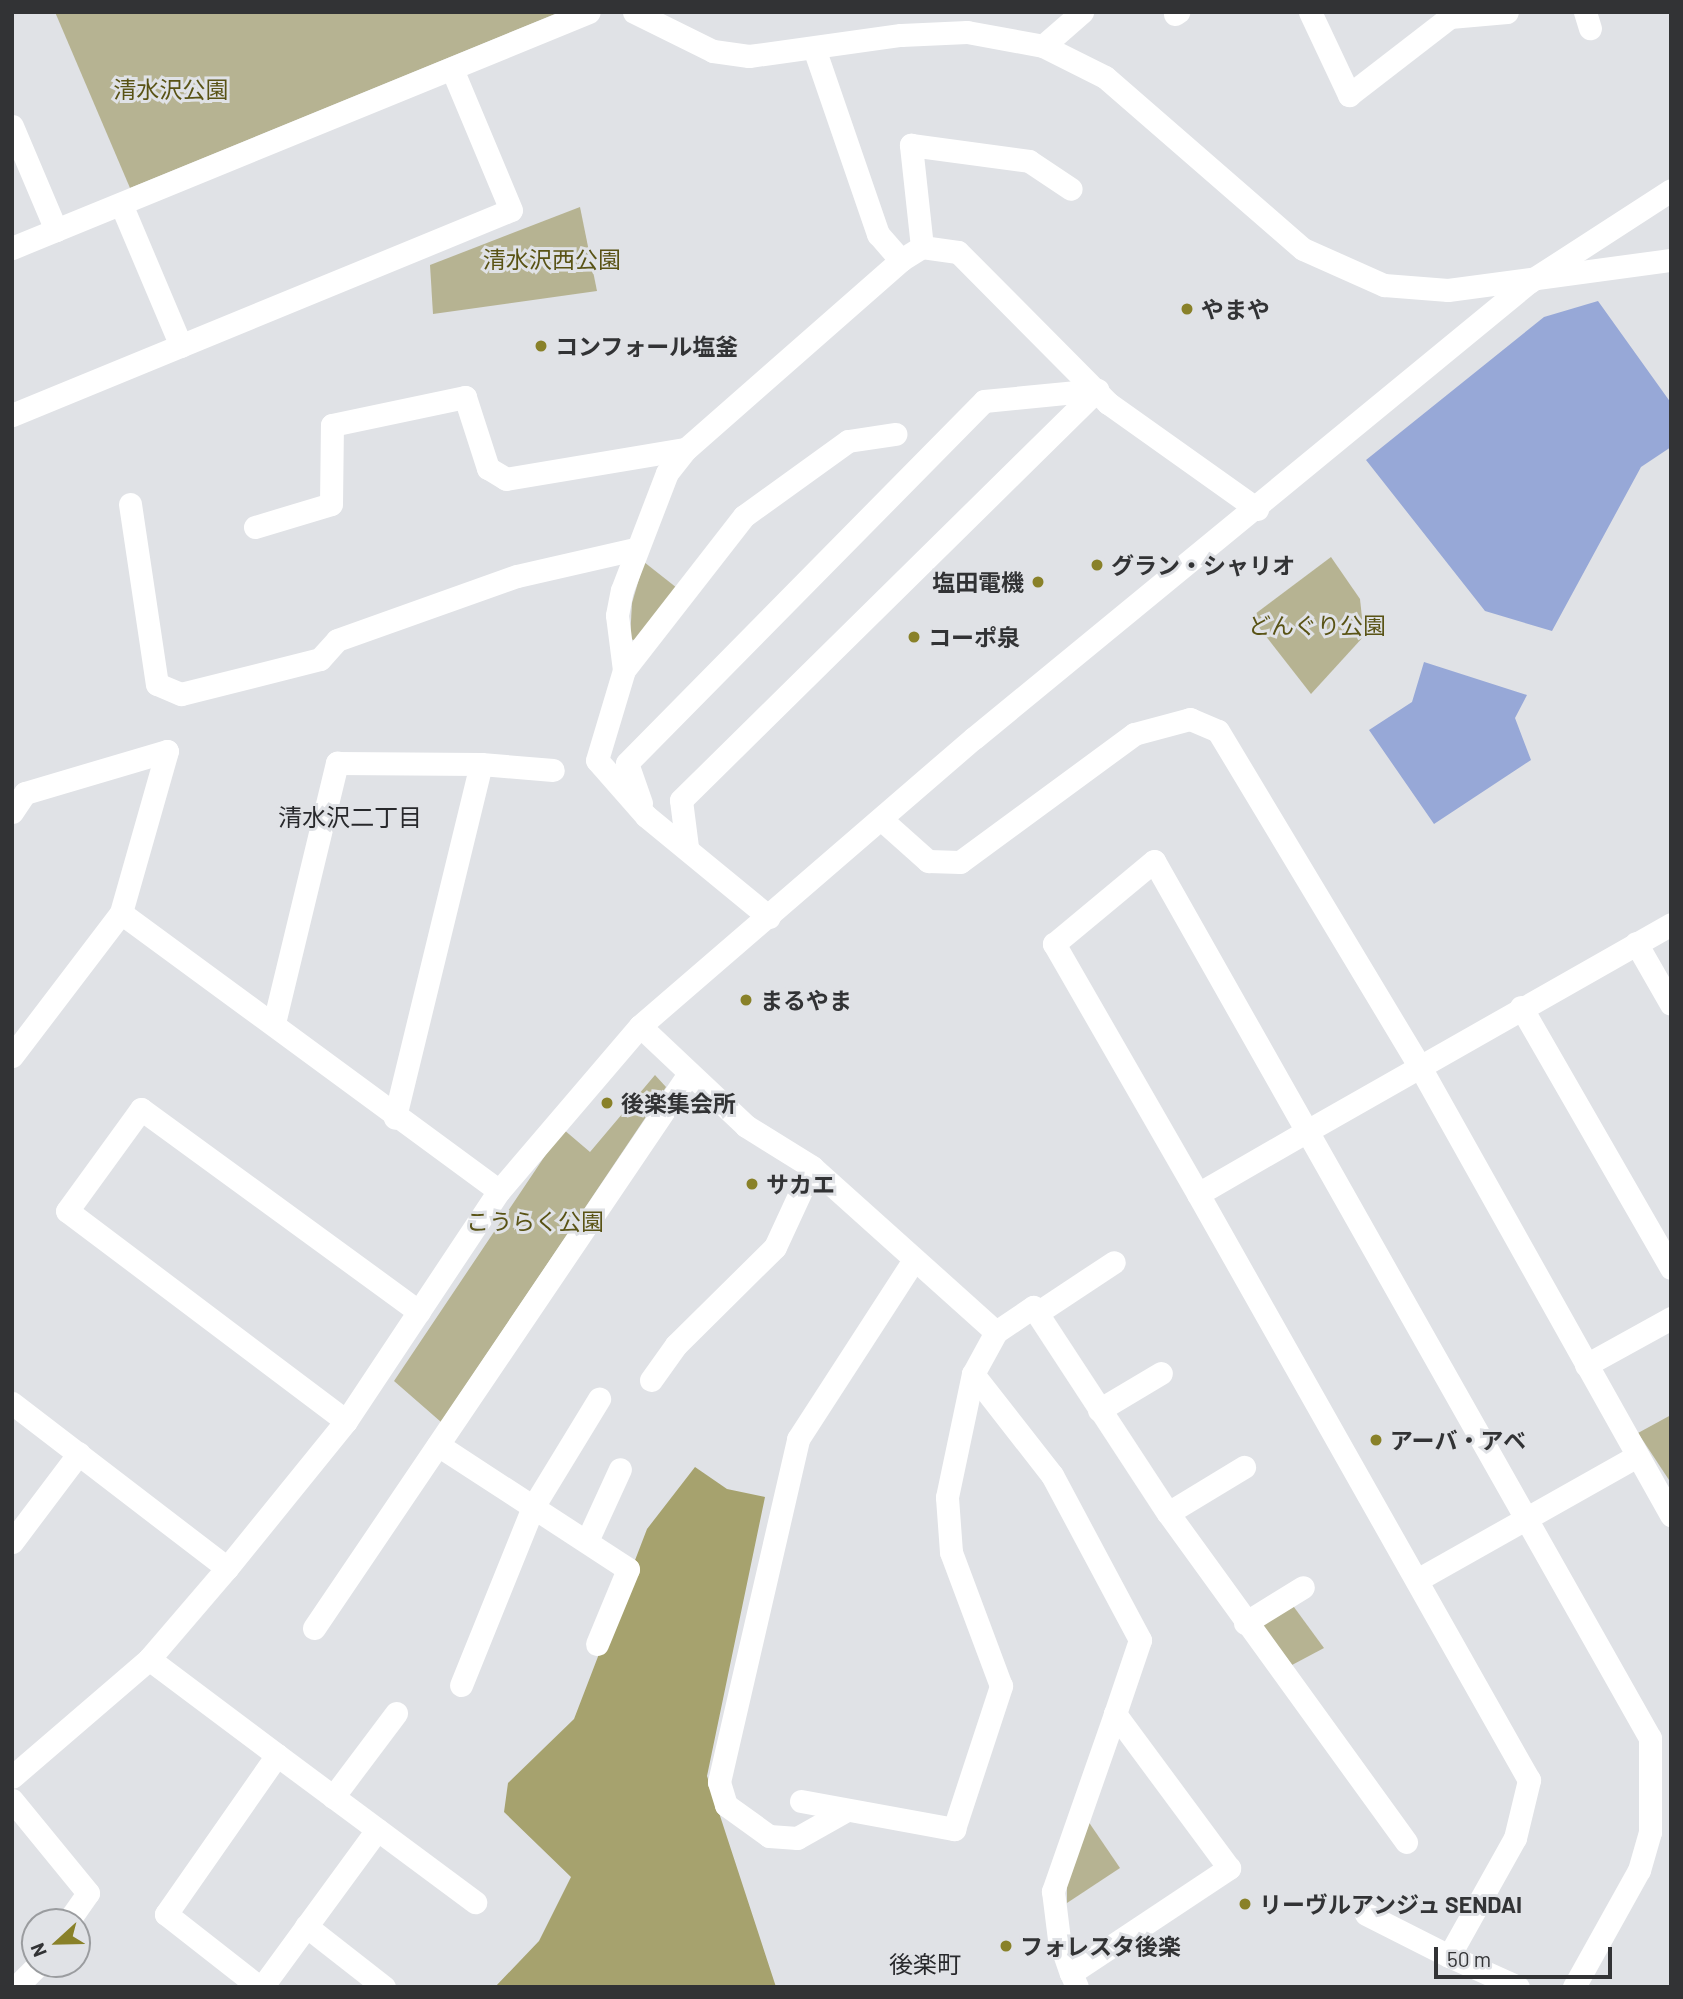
<!DOCTYPE html>
<meta charset="utf-8">
<style>
body{margin:0}
#map{position:relative;width:1683px;height:1999px;overflow:hidden;background:#e0e2e6;font-family:Barlow,"Noto Sans JP",sans-serif}
div>[style]{position:absolute}
.green>*{inset:0;background:#b6b392}
.forest>*{inset:0;background:#a6a26e}
.water>*{inset:0;background:#97a8d7}
.minor>*{height:23px;margin:-11.5px;padding:0 11.5px;transform-origin:11.5px;border-radius:11.5px;background:#fff}
.dots>*{width:19px;height:19px;translate:-50% -50%;box-sizing:border-box;border:4px solid #e0e2e6;border-radius:50%}
span{translate:-50% -50%;white-space:nowrap;text-align:center;line-height:1.15;-webkit-text-stroke:6px #e0e2e6;paint-order:stroke}
.park-label{font-size:23px;color:#595315}
.poi-label{font-size:23px;color:#323335;font-weight:700}
.left{translate:0 -50%;text-align:left}
.right{translate:-100% -50%;text-align:right}
.neighbourhood-label{font-size:24px;color:#28292c}
.frame{position:absolute;inset:0;border:14px solid #323335;pointer-events:none}
.north{position:absolute;left:21px;top:1908px;width:70px;height:70px;box-sizing:border-box;background:#e0e2e6;border:2px solid #9a9c9f;border-radius:50%;rotate:248deg;font-size:19px;font-weight:700;line-height:28px;text-align:center;color:#323335}
.north::after{content:'';display:block;margin:auto;width:24px;height:32px;background:#898129;clip-path:polygon(50% 0,100% 100%,50% 72%,0 100%)}
.scale{position:absolute;left:1434px;top:1947px;width:178px;height:32px;box-sizing:border-box;border:4px solid #323335;border-top:0;padding-left:9px;font-size:21px;line-height:24px;white-space:nowrap;color:#323335;-webkit-text-stroke:5px #e0e2e6;paint-order:stroke}
</style>
<div id="map">
<div class="green">
<i style="clip-path:polygon(55px 12px,560px 12px,130px 188px)"></i>
<i style="clip-path:polygon(580px 207px,597px 291px,433px 314px,430px 265px)"></i>
<i style="clip-path:polygon(1331px 557px,1360px 599px,1364px 636px,1311px 694px,1251px 617px)"></i>
<i style="clip-path:polygon(644px 562px,677px 588px,638px 641px,630px 639px,632px 603px)"></i>
<i style="clip-path:polygon(655px 1075px,666px 1087px,441px 1422px,394px 1381px,563px 1129px,590px 1152px)"></i>
<i style="clip-path:polygon(1671px 1415px,1671px 1483px,1638px 1433px)"></i>
<i style="clip-path:polygon(1291px 1603px,1324px 1648px,1292px 1665px,1260px 1623px)"></i>
<i style="clip-path:polygon(1088px 1821px,1120px 1868px,1067px 1903px,1067px 1872px)"></i>
</div>
<div class="forest">
<i style="clip-path:polygon(695px 1467px,727px 1489px,765px 1497px,707px 1776px,776px 1987px,495px 1987px,539px 1941px,571px 1877px,504px 1812px,508px 1783px,574px 1719px,647px 1529px)"></i>
</div>
<div class="water">
<i style="clip-path:polygon(1598px 301px,1671px 403px,1671px 447px,1641px 467px,1552px 631px,1485px 611px,1366px 460px,1544px 317px)"></i>
<i style="clip-path:polygon(1424px 662px,1527px 695px,1515px 718px,1531px 760px,1434px 824px,1369px 730px,1412px 702px)"></i>
</div>
<div class="minor">
<i style="left:634px;top:12px;width:88px;rotate:26.3deg"></i>
<i style="left:713px;top:51px;width:36px;rotate:8deg"></i>
<i style="left:749px;top:56px;width:153px;rotate:-7.9deg"></i>
<i style="left:901px;top:35px;width:66px;rotate:-2.6deg"></i>
<i style="left:967px;top:32px;width:77px;rotate:10.4deg"></i>
<i style="left:1043px;top:46px;width:69px;rotate:26.6deg"></i>
<i style="left:1105px;top:77px;width:262px;rotate:41deg"></i>
<i style="left:1303px;top:249px;width:89px;rotate:24deg"></i>
<i style="left:1384px;top:285px;width:64px;rotate:4.5deg"></i>
<i style="left:1448px;top:290px;width:225px;rotate:-7.7deg"></i>
<i style="left:1310px;top:12px;width:92px;rotate:64.8deg"></i>
<i style="left:1349px;top:95px;width:128px;rotate:-37.7deg"></i>
<i style="left:1450px;top:17px;width:57px;rotate:-5deg"></i>
<i style="left:1585px;top:12px;width:17px;rotate:73deg"></i>
<i style="left:1175px;top:14px;width:4px;rotate:-34deg"></i>
<i style="left:1043px;top:46px;width:52px;rotate:-41.1deg"></i>
<i style="left:815px;top:51px;width:194px;rotate:71deg"></i>
<i style="left:878px;top:234px;width:35px;rotate:49deg"></i>
<i style="left:12px;top:126px;width:113px;rotate:67.1deg"></i>
<i style="left:121px;top:204px;width:154px;rotate:67.1deg"></i>
<i style="left:922px;top:247px;width:103px;rotate:-96.2deg"></i>
<i style="left:911px;top:145px;width:119px;rotate:7.7deg"></i>
<i style="left:1029px;top:161px;width:50px;rotate:33.7deg"></i>
<i style="left:12px;top:248px;width:623px;rotate:-22.25deg"></i>
<i style="left:12px;top:415px;width:539px;rotate:-22.33deg"></i>
<i style="left:511px;top:210px;width:153px;rotate:-112.7deg"></i>
<i style="left:130px;top:504px;width:182px;rotate:81.5deg"></i>
<i style="left:157px;top:684px;width:26px;rotate:23deg"></i>
<i style="left:181px;top:694px;width:143px;rotate:-14.1deg"></i>
<i style="left:320px;top:659px;width:25px;rotate:-48deg"></i>
<i style="left:337px;top:640px;width:191px;rotate:-19.6deg"></i>
<i style="left:517px;top:576px;width:121px;rotate:-12.9deg"></i>
<i style="left:255px;top:527px;width:79px;rotate:-16.8deg"></i>
<i style="left:331px;top:504px;width:79px;rotate:-89.3deg"></i>
<i style="left:332px;top:425px;width:136px;rotate:-11.9deg"></i>
<i style="left:465px;top:397px;width:75px;rotate:72.1deg"></i>
<i style="left:488px;top:468px;width:21px;rotate:31deg"></i>
<i style="left:506px;top:479px;width:182px;rotate:-9.5deg"></i>
<i style="left:624px;top:670px;width:195px;rotate:-52.1deg"></i>
<i style="left:744px;top:516px;width:128px;rotate:-35.8deg"></i>
<i style="left:848px;top:441px;width:48px;rotate:-8.5deg"></i>
<i style="left:481px;top:764px;width:72px;rotate:4.8deg"></i>
<i style="left:641px;top:803px;width:42px;rotate:-109.3deg"></i>
<i style="left:627px;top:763px;width:508px;rotate:-45.4deg"></i>
<i style="left:984px;top:401px;width:114px;rotate:-5.6deg"></i>
<i style="left:12px;top:812px;width:23px;rotate:-56deg"></i>
<i style="left:25px;top:793px;width:148px;rotate:-16.5deg"></i>
<i style="left:167px;top:751px;width:168px;rotate:105.9deg"></i>
<i style="left:121px;top:913px;width:469px;rotate:36.3deg"></i>
<i style="left:882px;top:820px;width:62px;rotate:41.7deg"></i>
<i style="left:928px;top:861px;width:32px;rotate:2deg"></i>
<i style="left:960px;top:862px;width:216px;rotate:-36.3deg"></i>
<i style="left:1134px;top:734px;width:58px;rotate:-15deg"></i>
<i style="left:1190px;top:719px;width:30px;rotate:23deg"></i>
<i style="left:1218px;top:731px;width:392px;rotate:59deg"></i>
<i style="left:1420px;top:1067px;width:514px;rotate:60.74deg"></i>
<i style="left:687px;top:847px;width:47px;rotate:-97.3deg"></i>
<i style="left:681px;top:800px;width:584px;rotate:-44.58deg"></i>
<i style="left:769px;top:917px;width:159px;rotate:-140.6deg"></i>
<i style="left:646px;top:816px;width:74px;rotate:-131.2deg"></i>
<i style="left:597px;top:760px;width:94px;rotate:-73.3deg"></i>
<i style="left:624px;top:670px;width:55px;rotate:-97.3deg"></i>
<i style="left:617px;top:615px;width:25px;rotate:-79deg"></i>
<i style="left:622px;top:590px;width:125px;rotate:-69deg"></i>
<i style="left:667px;top:473px;width:31px;rotate:-52deg"></i>
<i style="left:686px;top:449px;width:286px;rotate:-41.3deg"></i>
<i style="left:901px;top:260px;width:25px;rotate:-32deg"></i>
<i style="left:922px;top:247px;width:36px;rotate:8deg"></i>
<i style="left:958px;top:252px;width:213px;rotate:45.2deg"></i>
<i style="left:1108px;top:403px;width:183px;rotate:35.4deg"></i>
<i style="left:1636px;top:943px;width:70px;rotate:60.2deg"></i>
<i style="left:1521px;top:1007px;width:301px;rotate:60.1deg"></i>
<i style="left:274px;top:1023px;width:268px;rotate:-76.4deg"></i>
<i style="left:337px;top:763px;width:144px;rotate:0.4deg"></i>
<i style="left:481px;top:764px;width:364px;rotate:103.7deg"></i>
<i style="left:640px;top:1026px;width:146px;rotate:43.3deg"></i>
<i style="left:746px;top:1126px;width:78px;rotate:31.8deg"></i>
<i style="left:812px;top:1167px;width:247px;rotate:41.9deg"></i>
<i style="left:12px;top:1056px;width:180px;rotate:-52.7deg"></i>
<i style="left:1198px;top:1194px;width:289px;rotate:-119.9deg"></i>
<i style="left:1054px;top:944px;width:130px;rotate:-39.7deg"></i>
<i style="left:1154px;top:861px;width:310px;rotate:60.5deg"></i>
<i style="left:1307px;top:1131px;width:419px;rotate:-29.6deg"></i>
<i style="left:1037px;top:1313px;width:92px;rotate:-33.5deg"></i>
<i style="left:1586px;top:1365px;width:97px;rotate:-28.9deg"></i>
<i style="left:973px;top:1374px;width:128px;rotate:52deg"></i>
<i style="left:1052px;top:1475px;width:187px;rotate:61.9deg"></i>
<i style="left:1140px;top:1640px;width:78px;rotate:108.7deg"></i>
<i style="left:651px;top:1380px;width:43px;rotate:-54.5deg"></i>
<i style="left:676px;top:1345px;width:139px;rotate:-44.7deg"></i>
<i style="left:775px;top:1247px;width:88px;rotate:-65.2deg"></i>
<i style="left:12px;top:1403px;width:271px;rotate:37.5deg"></i>
<i style="left:1099px;top:1410px;width:72px;rotate:-30.8deg"></i>
<i style="left:346px;top:1421px;width:349px;rotate:-143deg"></i>
<i style="left:67px;top:1211px;width:126px;rotate:-54deg"></i>
<i style="left:141px;top:1109px;width:344px;rotate:36.1deg"></i>
<i style="left:438px;top:1445px;width:113px;rotate:33.1deg"></i>
<i style="left:533px;top:1507px;width:192px;rotate:112deg"></i>
<i style="left:1168px;top:1513px;width:89px;rotate:-31.2deg"></i>
<i style="left:587px;top:1541px;width:79px;rotate:-65.4deg"></i>
<i style="left:12px;top:1542px;width:111px;rotate:-53deg"></i>
<i style="left:1417px;top:1580px;width:253px;rotate:-29.4deg"></i>
<i style="left:1245px;top:1623px;width:68px;rotate:-31.8deg"></i>
<i style="left:314px;top:1628px;width:668px;rotate:-55.93deg"></i>
<i style="left:597px;top:1644px;width:81px;rotate:-67.5deg"></i>
<i style="left:628px;top:1569px;width:113px;rotate:-146.9deg"></i>
<i style="left:533px;top:1507px;width:127px;rotate:-58.6deg"></i>
<i style="left:149px;top:1659px;width:160px;rotate:36.9deg"></i>
<i style="left:277px;top:1755px;width:194px;rotate:124.9deg"></i>
<i style="left:166px;top:1914px;width:118px;rotate:38.1deg"></i>
<i style="left:277px;top:1755px;width:247px;rotate:36.6deg"></i>
<i style="left:12px;top:1777px;width:181px;rotate:-40.7deg"></i>
<i style="left:149px;top:1659px;width:120px;rotate:-49.4deg"></i>
<i style="left:227px;top:1568px;width:189px;rotate:-51deg"></i>
<i style="left:346px;top:1421px;width:276px;rotate:-56.4deg"></i>
<i style="left:499px;top:1191px;width:217px;rotate:-49.5deg"></i>
<i style="left:640px;top:1026px;width:441px;rotate:-40.8deg"></i>
<i style="left:974px;top:738px;width:718px;rotate:-39.41deg"></i>
<i style="left:1529px;top:282px;width:169px;rotate:-32.9deg"></i>
<i style="left:333px;top:1797px;width:105px;rotate:-53.1deg"></i>
<i style="left:12px;top:1800px;width:120px;rotate:50.7deg"></i>
<i style="left:88px;top:1893px;width:35px;rotate:125deg"></i>
<i style="left:801px;top:1801px;width:156px;rotate:10.4deg"></i>
<i style="left:954px;top:1829px;width:151px;rotate:-71.8deg"></i>
<i style="left:1001px;top:1686px;width:143px;rotate:-110.5deg"></i>
<i style="left:951px;top:1552px;width:55px;rotate:-94.2deg"></i>
<i style="left:947px;top:1497px;width:126px;rotate:-78.1deg"></i>
<i style="left:973px;top:1374px;width:48px;rotate:-61.3deg"></i>
<i style="left:996px;top:1332px;width:45px;rotate:-34deg"></i>
<i style="left:1033px;top:1307px;width:246px;rotate:56.8deg"></i>
<i style="left:1168px;top:1513px;width:406px;rotate:54.1deg"></i>
<i style="left:845px;top:1811px;width:55px;rotate:150.6deg"></i>
<i style="left:797px;top:1838px;width:28px;rotate:-176deg"></i>
<i style="left:769px;top:1836px;width:53px;rotate:-144.2deg"></i>
<i style="left:726px;top:1805px;width:24px;rotate:-107deg"></i>
<i style="left:719px;top:1782px;width:352px;rotate:-77deg"></i>
<i style="left:798px;top:1439px;width:213px;rotate:-57.1deg"></i>
<i style="left:1366px;top:1914px;width:93px;rotate:26.8deg"></i>
<i style="left:306px;top:1926px;width:99px;rotate:38deg"></i>
<i style="left:1071px;top:1973px;width:190px;rotate:-33.6deg"></i>
<i style="left:1229px;top:1868px;width:192px;rotate:-126.5deg"></i>
<i style="left:1115px;top:1714px;width:188px;rotate:109.3deg"></i>
<i style="left:1053px;top:1891px;width:48px;rotate:82.9deg"></i>
<i style="left:1059px;top:1939px;width:36px;rotate:71deg"></i>
<i style="left:1071px;top:1973px;width:15px;rotate:67deg"></i>
<i style="left:16px;top:1987px;width:33px;rotate:-45deg"></i>
<i style="left:262px;top:1987px;width:195px;rotate:-53.8deg"></i>
<i style="left:1518px;top:1987px;width:76px;rotate:-155.8deg"></i>
<i style="left:1449px;top:1956px;width:135px;rotate:-60.8deg"></i>
<i style="left:1515px;top:1838px;width:60px;rotate:-76.4deg"></i>
<i style="left:1529px;top:1780px;width:673px;rotate:-119.46deg"></i>
<i style="left:1198px;top:1194px;width:126px;rotate:-30deg"></i>
<i style="left:1307px;top:1131px;width:697px;rotate:60.53deg"></i>
<i style="left:1650px;top:1738px;width:94px;rotate:90deg"></i>
<i style="left:1650px;top:1832px;width:40px;rotate:106deg"></i>
<i style="left:1639px;top:1870px;width:134px;rotate:119.1deg"></i>
</div>
<div class="dots">
<i style="left:1187px;top:309px;background:#898129"></i>
<i style="left:541px;top:346px;background:#898129"></i>
<i style="left:1097px;top:565px;background:#898129"></i>
<i style="left:1038px;top:582px;background:#898129"></i>
<i style="left:914px;top:637px;background:#898129"></i>
<i style="left:746px;top:1000px;background:#898129"></i>
<i style="left:607px;top:1103px;background:#898129"></i>
<i style="left:752px;top:1184px;background:#898129"></i>
<i style="left:1376px;top:1440px;background:#898129"></i>
<i style="left:1245px;top:1904px;background:#898129"></i>
<i style="left:1006px;top:1946px;background:#898129"></i>
</div>
<div class="park-label">
<span style="left:171px;top:89px">清水沢公園</span>
<span style="left:552px;top:259px">清水沢西公園</span>
<span style="left:1317px;top:625px">どんぐり公園</span>
<span style="left:535px;top:1221px">こうらく公園</span>
</div>
<div class="poi-label">
<span class="left" style="left:1201px;top:309px">やまや</span>
<span class="left" style="left:555px;top:346px">コンフォール塩釜</span>
<span class="left" style="left:1111px;top:565px">グラン・シャリオ</span>
<span class="right" style="left:1024px;top:582px">塩田電機</span>
<span class="left" style="left:928px;top:637px">コーポ泉</span>
<span class="left" style="left:760px;top:1000px">まるやま</span>
<span class="left" style="left:621px;top:1103px">後楽集会所</span>
<span class="left" style="left:766px;top:1184px">サカエ</span>
<span class="left" style="left:1390px;top:1440px">アーバ・アベ</span>
<span class="left" style="left:1259px;top:1904px">リーヴルアンジュ SENDAI</span>
<span class="left" style="left:1020px;top:1946px">フォレスタ後楽</span>
</div>
<div class="neighbourhood-label">
<span style="left:350px;top:817px">清水沢二丁目</span>
<span style="left:925px;top:1964px">後楽町</span>
</div>
<div class="frame"></div>
<div class="north">N</div>
<div class="scale">50 m</div>
</div>
